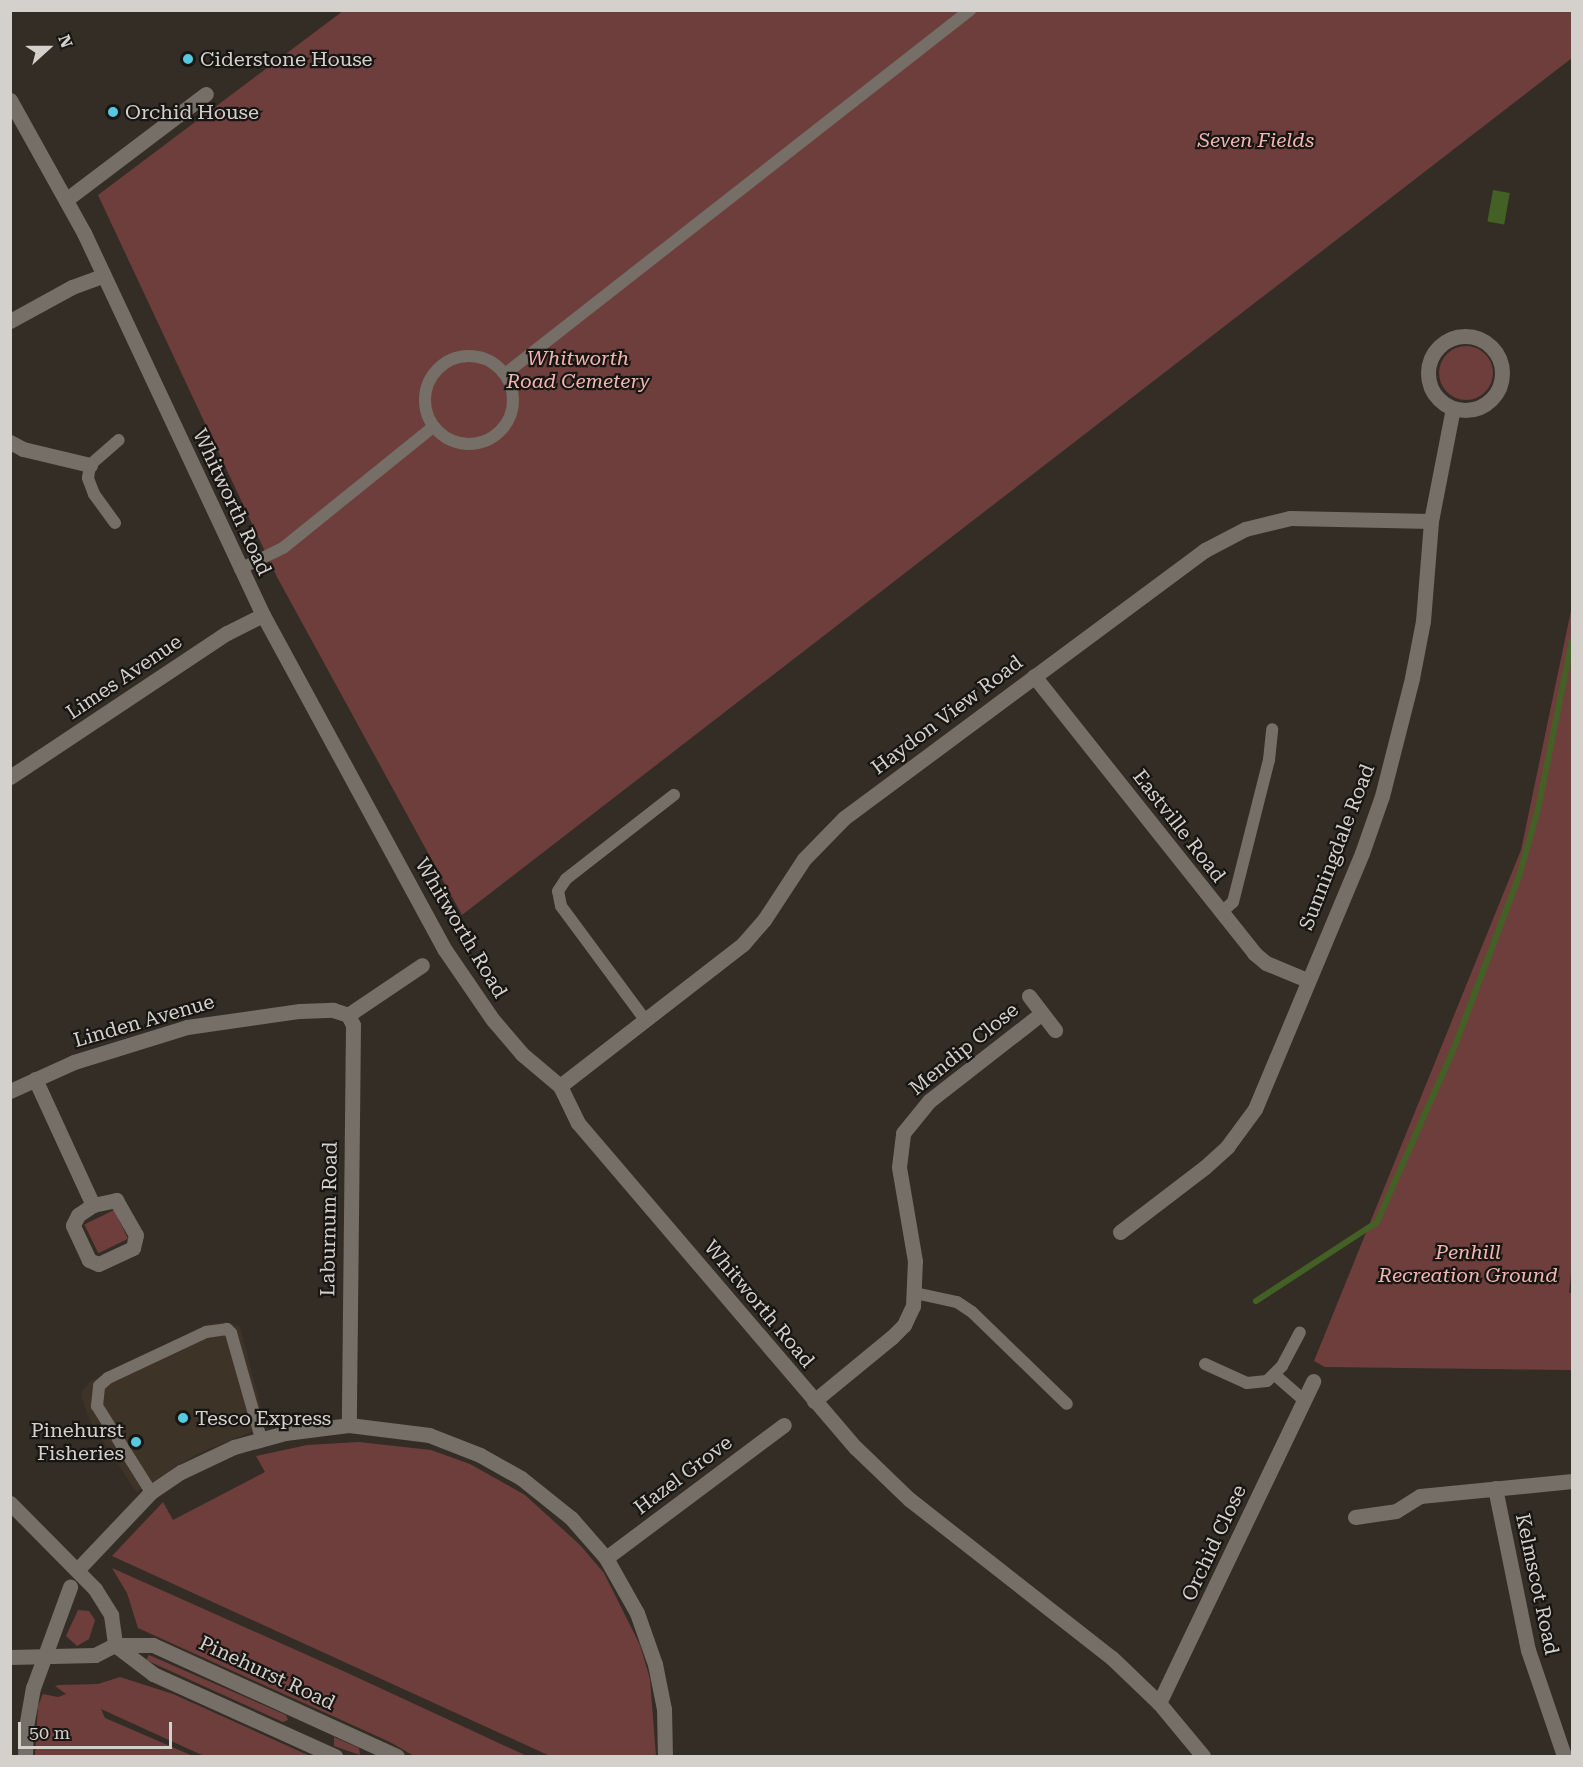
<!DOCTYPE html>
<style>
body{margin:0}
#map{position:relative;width:1583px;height:1767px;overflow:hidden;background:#332d26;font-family:"Roboto Serif",serif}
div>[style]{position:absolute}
.built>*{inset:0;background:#3d3427}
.green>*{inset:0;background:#6e3e3d;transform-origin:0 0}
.round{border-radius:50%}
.water>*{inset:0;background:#446125;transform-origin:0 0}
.stream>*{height:6px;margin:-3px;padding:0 3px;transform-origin:3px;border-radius:3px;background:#446125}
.service>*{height:12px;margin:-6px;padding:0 6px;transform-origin:6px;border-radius:6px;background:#756f67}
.service>.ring{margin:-6px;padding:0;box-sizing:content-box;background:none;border:12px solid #756f67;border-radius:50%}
.minor>*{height:15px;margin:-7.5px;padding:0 7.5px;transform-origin:7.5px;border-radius:7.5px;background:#756f67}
.minor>.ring{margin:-7.5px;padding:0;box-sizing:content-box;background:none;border:15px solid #756f67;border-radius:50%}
.tertiary>*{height:15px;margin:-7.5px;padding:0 7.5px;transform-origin:7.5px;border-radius:7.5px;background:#756f67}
.secondary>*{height:15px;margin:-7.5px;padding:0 7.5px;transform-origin:7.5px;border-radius:7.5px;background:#756f67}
.dots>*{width:16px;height:16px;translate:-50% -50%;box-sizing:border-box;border:3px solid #181613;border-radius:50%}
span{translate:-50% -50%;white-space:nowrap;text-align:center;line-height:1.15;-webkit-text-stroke:4.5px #181613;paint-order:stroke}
.poi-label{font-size:20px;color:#d4d0cc}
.left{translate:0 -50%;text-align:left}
.right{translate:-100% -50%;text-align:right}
.park-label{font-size:20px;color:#f4b5b3;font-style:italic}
.street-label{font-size:20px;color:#d4d0cc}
.frame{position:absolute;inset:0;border:12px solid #d4d0cc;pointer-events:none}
.north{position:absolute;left:18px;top:18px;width:60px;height:60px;-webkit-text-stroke:4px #181613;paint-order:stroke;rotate:69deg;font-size:16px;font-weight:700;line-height:24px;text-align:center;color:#d4d0cc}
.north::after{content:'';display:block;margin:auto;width:21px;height:27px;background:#d4d0cc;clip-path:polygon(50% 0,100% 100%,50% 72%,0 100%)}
.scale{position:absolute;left:18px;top:1722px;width:154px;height:27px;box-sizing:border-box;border:3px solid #d4d0cc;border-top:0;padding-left:8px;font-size:18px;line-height:21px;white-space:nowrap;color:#d4d0cc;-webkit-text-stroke:4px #181613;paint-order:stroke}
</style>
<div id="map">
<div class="built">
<i style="clip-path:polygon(227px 1322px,240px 1327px,266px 1426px,197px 1454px,136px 1492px,91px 1423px,81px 1397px,83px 1390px,91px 1381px,207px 1324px)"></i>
</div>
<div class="green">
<i style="clip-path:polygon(343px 11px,1572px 11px,1572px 58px,462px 915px,277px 577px,98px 195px)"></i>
<i class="round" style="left:1439px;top:346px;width:54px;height:54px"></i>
<i style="clip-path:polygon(1572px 606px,1572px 1264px,1569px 1293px,1572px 1293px,1572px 1370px,1325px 1367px,1314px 1361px,1521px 850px)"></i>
<i style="left:114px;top:1210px;width:32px;height:33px;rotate:64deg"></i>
<i style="clip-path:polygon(359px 1442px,431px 1450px,470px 1464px,525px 1495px,580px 1545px,604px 1573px,640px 1645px,650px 1679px,656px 1756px,550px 1756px,112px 1556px,163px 1502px,173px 1520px,265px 1472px,256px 1456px,307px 1445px)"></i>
<i style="clip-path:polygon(112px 1568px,352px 1675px,527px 1756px,414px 1756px,390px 1742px,138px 1628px,127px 1593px)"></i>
<i style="clip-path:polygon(78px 1610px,89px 1611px,95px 1620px,89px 1639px,77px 1646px,66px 1636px)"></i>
<i style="clip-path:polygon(149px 1655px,286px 1715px,288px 1720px,283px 1722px,146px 1660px)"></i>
<i style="clip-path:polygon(120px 1677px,173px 1694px,310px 1756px,204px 1756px,101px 1709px,105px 1718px,193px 1756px,35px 1756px,38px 1706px,43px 1694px,58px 1697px,66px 1694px,55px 1686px,59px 1685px,98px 1684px)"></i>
<i style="clip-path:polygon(334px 1737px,359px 1748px,360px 1755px,334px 1746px)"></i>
</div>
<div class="water">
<i style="left:1493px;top:190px;width:17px;height:32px;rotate:10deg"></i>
</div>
<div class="stream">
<i style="left:1256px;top:1301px;width:145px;rotate:-33.1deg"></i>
<i style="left:1377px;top:1222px;width:190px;rotate:-66.1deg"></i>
<i style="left:1454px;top:1048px;width:187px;rotate:-69.3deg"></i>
<i style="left:1520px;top:873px;width:66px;rotate:-74.3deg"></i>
<i style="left:1538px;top:809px;width:172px;rotate:-78.6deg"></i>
</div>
<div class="service">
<i class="ring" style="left:425px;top:356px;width:76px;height:76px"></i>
<i style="left:505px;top:374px;width:591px;rotate:-38.05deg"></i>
<i style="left:115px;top:523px;width:36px;rotate:-126deg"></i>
<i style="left:94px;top:494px;width:17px;rotate:-111deg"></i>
<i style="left:88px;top:478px;width:13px;rotate:-81deg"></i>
<i style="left:90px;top:465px;width:38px;rotate:-41deg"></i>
<i style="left:240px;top:569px;width:48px;rotate:-26deg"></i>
<i style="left:283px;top:548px;width:193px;rotate:-38.9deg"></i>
<i style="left:1221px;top:913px;width:16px;rotate:-43deg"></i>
<i style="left:1233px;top:902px;width:146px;rotate:-75.8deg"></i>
<i style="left:1269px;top:760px;width:31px;rotate:-84deg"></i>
<i style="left:646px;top:1021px;width:143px;rotate:-126.5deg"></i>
<i style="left:561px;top:906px;width:15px;rotate:-101deg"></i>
<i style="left:558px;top:891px;width:14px;rotate:-56deg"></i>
<i style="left:566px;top:879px;width:137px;rotate:-37.9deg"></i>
<i style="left:915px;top:1293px;width:43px;rotate:12.1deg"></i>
<i style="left:957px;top:1302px;width:18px;rotate:34deg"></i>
<i style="left:972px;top:1312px;width:132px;rotate:44.1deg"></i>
<i style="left:1205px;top:1364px;width:46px;rotate:24.3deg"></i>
<i style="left:1247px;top:1383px;width:20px;rotate:-6deg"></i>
<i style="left:1267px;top:1381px;width:21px;rotate:-45deg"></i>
<i style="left:1282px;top:1366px;width:38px;rotate:-62deg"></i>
<i style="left:1275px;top:1375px;width:38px;rotate:41deg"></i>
<i style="left:151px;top:1492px;width:102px;rotate:-122.1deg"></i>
<i style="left:97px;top:1406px;width:20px;rotate:-84deg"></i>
<i style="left:99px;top:1386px;width:12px;rotate:-42deg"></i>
<i style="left:108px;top:1378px;width:108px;rotate:-25.1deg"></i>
<i style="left:206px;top:1332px;width:21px;rotate:-8deg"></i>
<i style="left:227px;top:1329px;width:6px;rotate:45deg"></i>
<i style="left:231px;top:1333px;width:109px;rotate:74.1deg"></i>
</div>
<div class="minor">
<i style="left:67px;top:199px;width:174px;rotate:-37.1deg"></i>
<i style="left:10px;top:321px;width:71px;rotate:-28.7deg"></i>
<i style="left:72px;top:287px;width:32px;rotate:-20deg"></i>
<i class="ring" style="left:1428px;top:336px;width:59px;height:59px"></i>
<i style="left:10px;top:442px;width:15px;rotate:28deg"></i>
<i style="left:23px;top:449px;width:69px;rotate:13.4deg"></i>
<i style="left:1034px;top:676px;width:354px;rotate:51.5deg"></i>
<i style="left:1254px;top:953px;width:16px;rotate:40deg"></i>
<i style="left:1266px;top:963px;width:44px;rotate:22.5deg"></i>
<i style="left:10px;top:777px;width:260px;rotate:-33.6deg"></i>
<i style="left:227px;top:633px;width:40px;rotate:-26.6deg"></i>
<i style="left:1029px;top:996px;width:43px;rotate:52.6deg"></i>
<i style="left:348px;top:1015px;width:11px;rotate:63deg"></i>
<i style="left:353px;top:1025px;width:400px;rotate:90.6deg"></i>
<i style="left:35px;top:1079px;width:139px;rotate:65.3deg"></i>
<i style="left:93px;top:1205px;width:24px;rotate:-12deg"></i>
<i style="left:116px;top:1200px;width:40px;rotate:60.3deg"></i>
<i style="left:136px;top:1235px;width:13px;rotate:103deg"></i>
<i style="left:133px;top:1248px;width:38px;rotate:155deg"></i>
<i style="left:98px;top:1264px;width:10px;rotate:-156deg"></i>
<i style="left:89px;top:1260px;width:38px;rotate:-115deg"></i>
<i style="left:73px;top:1225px;width:11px;rotate:-63deg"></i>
<i style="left:78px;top:1215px;width:18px;rotate:-34deg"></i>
<i style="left:560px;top:1086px;width:232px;rotate:-37.8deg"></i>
<i style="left:743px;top:944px;width:32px;rotate:-49deg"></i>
<i style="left:764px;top:920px;width:73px;rotate:-56.7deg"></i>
<i style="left:804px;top:859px;width:57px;rotate:-45.7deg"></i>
<i style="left:844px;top:818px;width:450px;rotate:-36.6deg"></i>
<i style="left:1205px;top:550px;width:45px;rotate:-27.7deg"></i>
<i style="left:1245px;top:529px;width:46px;rotate:-13.7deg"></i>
<i style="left:1290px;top:518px;width:141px;rotate:1.2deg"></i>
<i style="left:10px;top:1091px;width:70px;rotate:-24.4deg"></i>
<i style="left:74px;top:1062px;width:118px;rotate:-17.2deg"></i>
<i style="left:187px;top:1027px;width:114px;rotate:-8.1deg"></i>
<i style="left:300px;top:1011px;width:33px;rotate:-2deg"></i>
<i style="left:333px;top:1010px;width:16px;rotate:18deg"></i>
<i style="left:348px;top:1015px;width:89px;rotate:-34deg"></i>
<i style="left:1120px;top:1232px;width:107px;rotate:-37.4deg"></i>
<i style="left:1205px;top:1167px;width:30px;rotate:-42deg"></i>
<i style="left:1227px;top:1147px;width:47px;rotate:-53.6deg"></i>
<i style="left:1255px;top:1109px;width:277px;rotate:-67.3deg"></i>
<i style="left:1362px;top:853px;width:60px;rotate:-70.7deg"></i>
<i style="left:1382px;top:796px;width:122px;rotate:-75.7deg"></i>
<i style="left:1412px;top:678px;width:58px;rotate:-79.1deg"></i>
<i style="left:1423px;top:621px;width:100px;rotate:-85.4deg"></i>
<i style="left:1431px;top:521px;width:115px;rotate:-79deg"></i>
<i style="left:814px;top:1401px;width:101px;rotate:-39.4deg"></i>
<i style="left:892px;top:1337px;width:17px;rotate:-45deg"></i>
<i style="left:904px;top:1325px;width:21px;rotate:-65deg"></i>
<i style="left:913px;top:1306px;width:45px;rotate:-87.5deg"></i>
<i style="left:915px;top:1261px;width:95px;rotate:-99.7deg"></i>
<i style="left:899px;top:1167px;width:34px;rotate:-83deg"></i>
<i style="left:903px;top:1133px;width:41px;rotate:-50.9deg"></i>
<i style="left:929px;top:1101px;width:143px;rotate:-37.9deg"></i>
<i style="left:1495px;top:1488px;width:165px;rotate:78.5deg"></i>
<i style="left:1528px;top:1650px;width:112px;rotate:71.2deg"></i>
<i style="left:1355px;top:1517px;width:41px;rotate:-8.3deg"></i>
<i style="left:1396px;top:1511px;width:28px;rotate:-32deg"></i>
<i style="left:1420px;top:1496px;width:153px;rotate:-5.6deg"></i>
<i style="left:606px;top:1558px;width:222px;rotate:-36.8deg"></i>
<i style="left:78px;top:1569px;width:106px;rotate:-46.5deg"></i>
<i style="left:151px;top:1492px;width:36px;rotate:-34deg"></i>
<i style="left:181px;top:1472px;width:59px;rotate:-25.3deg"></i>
<i style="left:234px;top:1447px;width:53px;rotate:-15.4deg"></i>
<i style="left:285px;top:1433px;width:64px;rotate:-7.1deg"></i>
<i style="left:349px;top:1425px;width:81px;rotate:7.1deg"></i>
<i style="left:429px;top:1435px;width:55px;rotate:21.4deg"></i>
<i style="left:480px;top:1455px;width:47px;rotate:29.3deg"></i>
<i style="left:521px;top:1478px;width:64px;rotate:38.7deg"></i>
<i style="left:571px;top:1518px;width:53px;rotate:48.8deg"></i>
<i style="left:606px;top:1558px;width:63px;rotate:60.6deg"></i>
<i style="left:637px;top:1613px;width:54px;rotate:70.6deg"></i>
<i style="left:655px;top:1664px;width:46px;rotate:78.7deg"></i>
<i style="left:664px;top:1709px;width:47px;rotate:88.8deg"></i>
<i style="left:1159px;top:1703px;width:357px;rotate:-64.4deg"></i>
<i style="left:25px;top:1756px;width:29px;rotate:-88deg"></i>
<i style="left:26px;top:1727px;width:40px;rotate:-80deg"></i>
<i style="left:33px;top:1688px;width:108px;rotate:-69.9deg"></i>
</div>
<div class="tertiary">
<i style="left:10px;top:1503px;width:121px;rotate:45.3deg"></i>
<i style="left:95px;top:1589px;width:31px;rotate:58deg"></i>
<i style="left:111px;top:1615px;width:30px;rotate:82deg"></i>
<i style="left:115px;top:1645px;width:48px;rotate:37.3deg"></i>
<i style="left:153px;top:1674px;width:200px;rotate:24.3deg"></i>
<i style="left:10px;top:1657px;width:85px;rotate:-1.3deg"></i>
<i style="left:95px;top:1655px;width:22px;rotate:-27deg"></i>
<i style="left:115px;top:1645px;width:38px"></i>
<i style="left:153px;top:1645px;width:268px;rotate:24.5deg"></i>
</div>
<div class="secondary">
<i style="left:10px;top:100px;width:152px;rotate:60.9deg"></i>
<i style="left:84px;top:233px;width:422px;rotate:64.9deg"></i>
<i style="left:263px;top:615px;width:381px;rotate:61.5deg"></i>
<i style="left:445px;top:950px;width:85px;rotate:55.6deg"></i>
<i style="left:493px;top:1020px;width:45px;rotate:49.5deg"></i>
<i style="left:522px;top:1054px;width:50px;rotate:40.1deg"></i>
<i style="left:560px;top:1086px;width:41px;rotate:64.1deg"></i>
<i style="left:578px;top:1123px;width:428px;rotate:49.5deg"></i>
<i style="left:856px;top:1448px;width:74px;rotate:43.9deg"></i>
<i style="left:909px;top:1499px;width:258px;rotate:38.1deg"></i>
<i style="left:1112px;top:1658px;width:65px;rotate:43.8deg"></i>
<i style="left:1159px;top:1703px;width:69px;rotate:50.3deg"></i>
</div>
<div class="dots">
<i style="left:188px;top:59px;background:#56c9e1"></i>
<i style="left:113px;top:112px;background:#56c9e1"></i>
<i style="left:183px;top:1418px;background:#56c9e1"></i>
<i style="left:136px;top:1442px;background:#56c9e1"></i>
</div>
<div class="poi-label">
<span class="left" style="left:200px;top:59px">Ciderstone House</span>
<span class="left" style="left:125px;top:112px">Orchid House</span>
<span class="left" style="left:195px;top:1418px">Tesco Express</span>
<span class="right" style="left:124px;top:1442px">Pinehurst<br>Fisheries</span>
</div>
<div class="park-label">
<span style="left:1256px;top:140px">Seven Fields</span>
<span style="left:578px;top:370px">Whitworth<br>Road Cemetery</span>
<span style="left:1468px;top:1264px">Penhill<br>Recreation Ground</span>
</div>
<div class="street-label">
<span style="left:232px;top:502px;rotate:65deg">Whitworth Road</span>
<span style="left:124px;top:677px;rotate:-34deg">Limes Avenue</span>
<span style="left:947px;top:715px;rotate:-37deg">Haydon View Road</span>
<span style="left:1179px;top:826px;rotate:52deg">Eastville Road</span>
<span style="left:1337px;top:847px;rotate:-69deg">Sunningdale Road</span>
<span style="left:461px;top:928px;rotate:59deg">Whitworth Road</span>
<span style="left:144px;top:1021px;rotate:-16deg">Linden Avenue</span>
<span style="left:964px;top:1049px;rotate:-39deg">Mendip Close</span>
<span style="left:329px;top:1219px;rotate:-89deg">Laburnum Road</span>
<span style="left:759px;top:1304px;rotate:50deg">Whitworth Road</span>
<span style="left:683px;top:1475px;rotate:-37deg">Hazel Grove</span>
<span style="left:1214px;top:1543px;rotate:-65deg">Orchid Close</span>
<span style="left:1537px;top:1584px;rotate:78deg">Kelmscot Road</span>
<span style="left:267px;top:1673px;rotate:25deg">Pinehurst Road</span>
</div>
<div class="frame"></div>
<div class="north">N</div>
<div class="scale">50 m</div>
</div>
